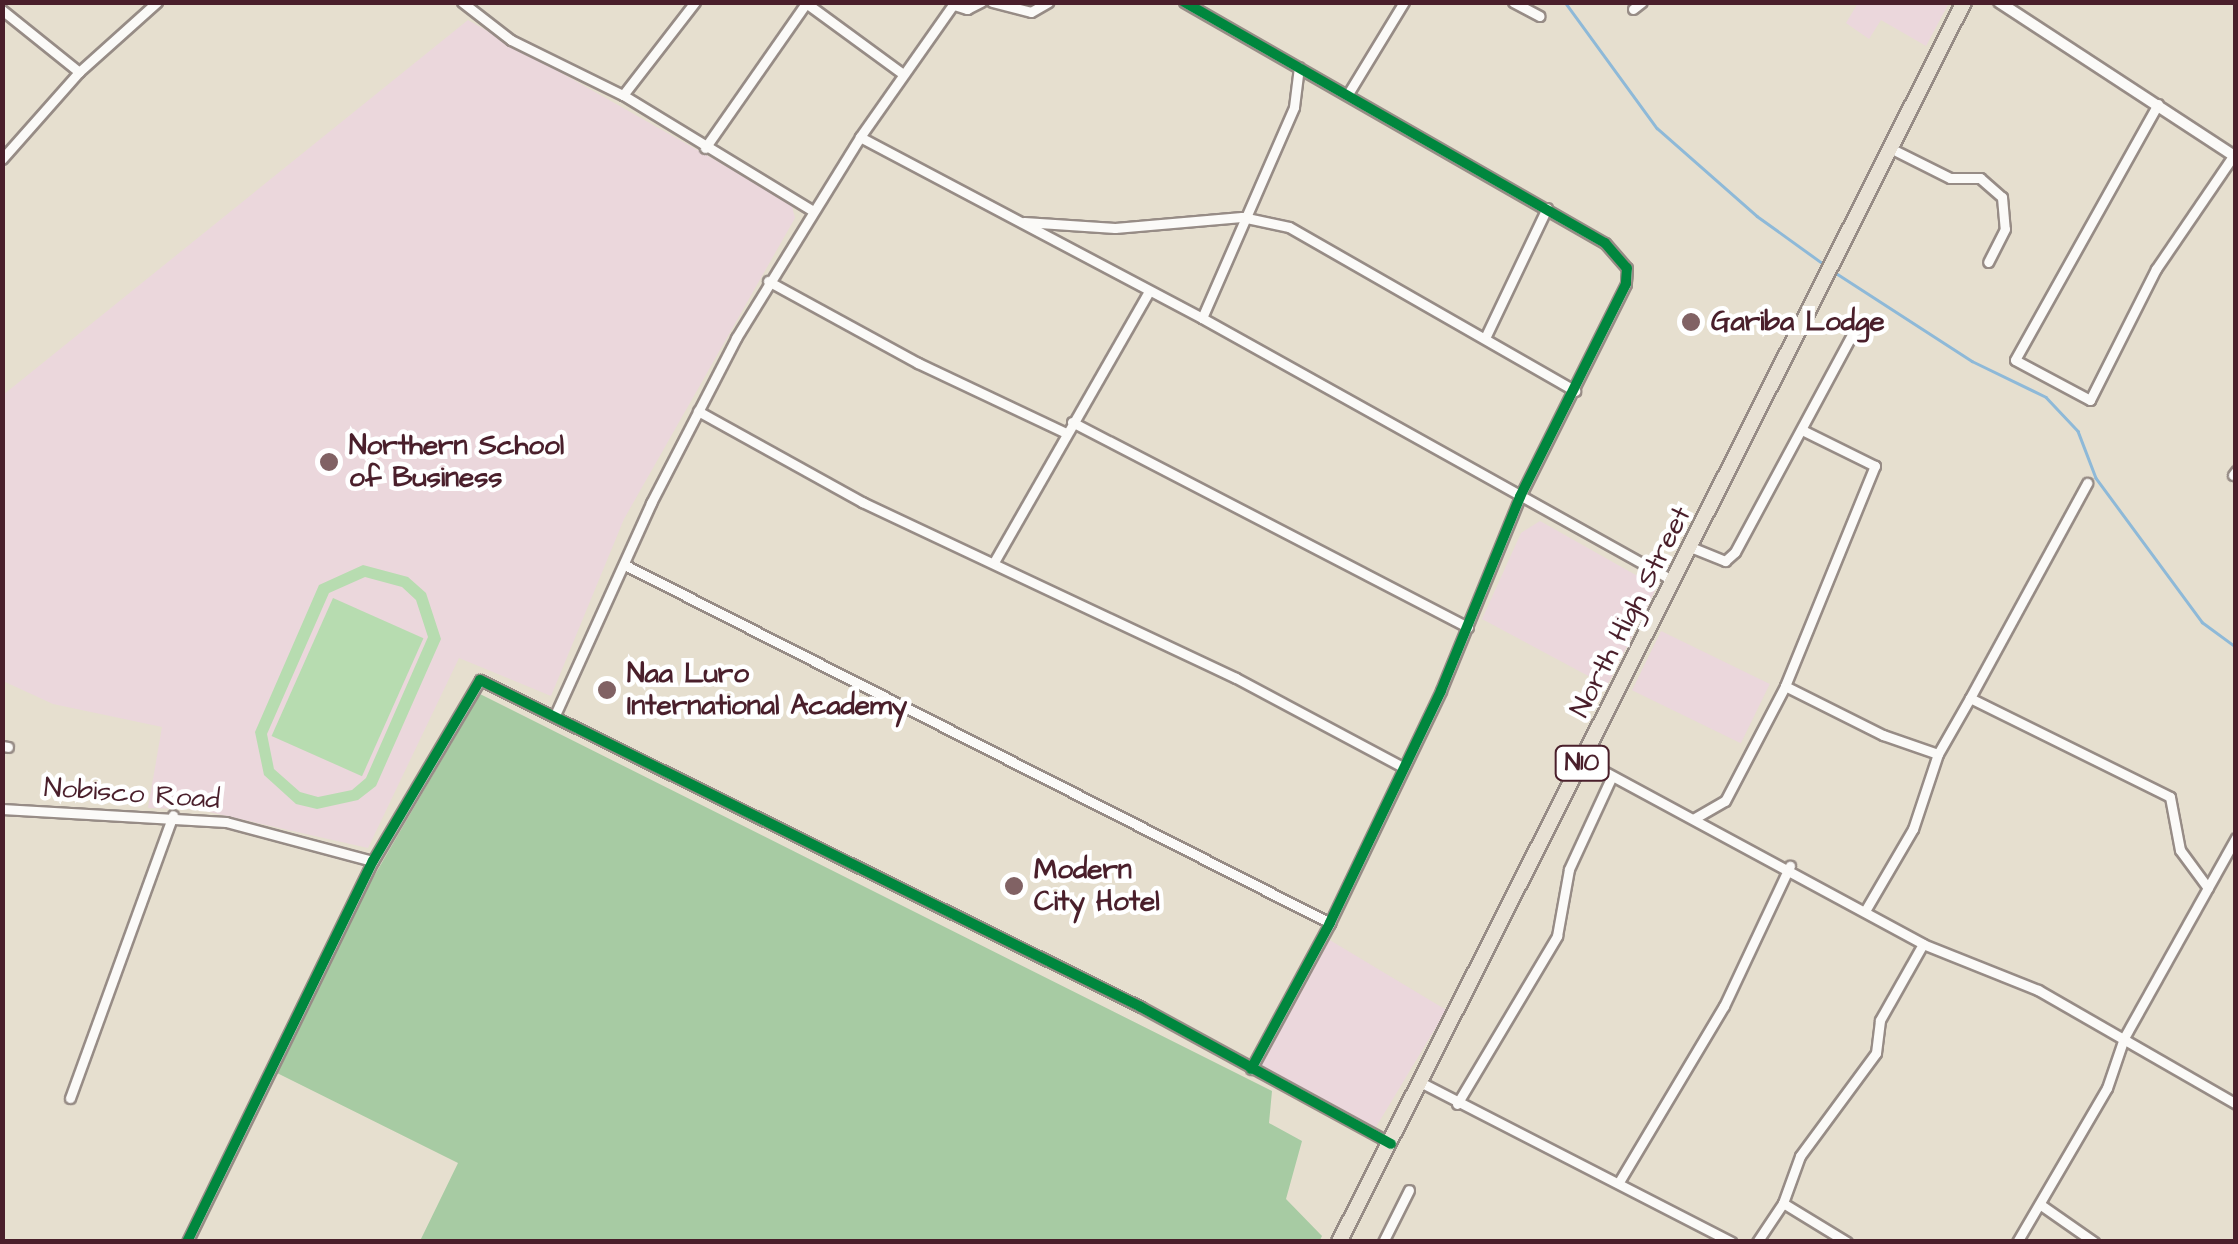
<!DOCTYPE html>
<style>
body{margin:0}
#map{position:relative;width:2238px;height:1244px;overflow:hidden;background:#e6dfcf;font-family:"Architects Daughter",sans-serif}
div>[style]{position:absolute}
.built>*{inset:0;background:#ebd7dc;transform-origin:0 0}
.green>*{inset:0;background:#b7dcb0;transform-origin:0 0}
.forest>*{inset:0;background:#a7cba3}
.stream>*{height:2.5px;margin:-1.25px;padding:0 1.25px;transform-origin:1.25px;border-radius:1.25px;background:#8eb9d8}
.roads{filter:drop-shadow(2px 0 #978c86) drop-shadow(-2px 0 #978c86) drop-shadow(0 2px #978c86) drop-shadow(0 -2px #978c86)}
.minor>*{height:9px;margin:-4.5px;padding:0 4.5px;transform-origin:4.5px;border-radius:4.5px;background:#fbfaf8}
.tertiary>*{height:10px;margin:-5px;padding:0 5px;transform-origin:5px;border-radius:5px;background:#fbfaf8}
.trunk>*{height:14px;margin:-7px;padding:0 7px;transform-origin:7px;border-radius:7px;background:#e8e1d4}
.cycleway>*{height:10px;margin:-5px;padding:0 5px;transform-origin:5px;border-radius:5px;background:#00873e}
.dots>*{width:28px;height:28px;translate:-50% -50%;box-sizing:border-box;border:5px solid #fff;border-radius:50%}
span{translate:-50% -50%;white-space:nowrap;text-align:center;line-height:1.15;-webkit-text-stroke:9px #fff;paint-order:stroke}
.shield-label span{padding:2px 8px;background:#fff;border:2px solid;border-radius:8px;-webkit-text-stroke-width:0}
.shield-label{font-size:25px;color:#4a1f2b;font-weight:700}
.poi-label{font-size:28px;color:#4a1f2b;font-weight:700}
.left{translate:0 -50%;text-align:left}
.street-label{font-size:28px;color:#4a1f2b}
.frame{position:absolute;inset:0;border:5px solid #4a1f2b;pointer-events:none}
</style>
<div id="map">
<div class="built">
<i style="clip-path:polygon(1858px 3px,1858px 2px,1949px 3px,1926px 46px,1881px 20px,1869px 39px,1846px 23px)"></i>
<i style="clip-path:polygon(468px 20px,791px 203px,795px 218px,624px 519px,551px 696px,459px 658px,368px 848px,196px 809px,148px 808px,162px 727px,53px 704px,3px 681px,3px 395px)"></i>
<i style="clip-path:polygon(1540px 521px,1657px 587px,1607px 686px,1482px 619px,1521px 533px)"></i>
<i style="left:1661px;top:631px;width:121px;height:66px;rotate:26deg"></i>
<i style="left:1328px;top:939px;width:138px;height:146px;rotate:31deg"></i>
</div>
<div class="green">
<i style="clip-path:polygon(evenodd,363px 565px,408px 577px,426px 593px,441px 639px,376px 786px,358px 800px,317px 809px,296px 804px,264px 775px,255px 732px,319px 585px,363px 565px,365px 577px,402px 587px,416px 600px,428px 637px,366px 778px,352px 790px,318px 797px,300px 792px,274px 769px,267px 734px,329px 593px,365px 577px)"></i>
<i style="left:333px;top:598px;width:99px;height:151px;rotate:24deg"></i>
</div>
<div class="forest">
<i style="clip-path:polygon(480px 694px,1272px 1091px,1269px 1123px,1302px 1141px,1286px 1199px,1322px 1236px,1319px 1242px,420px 1241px,458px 1163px,275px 1072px,313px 981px)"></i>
</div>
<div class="stream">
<i style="left:1565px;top:2px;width:156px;rotate:53.9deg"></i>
<i style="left:1657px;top:128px;width:133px;rotate:41.3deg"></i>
<i style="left:1757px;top:216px;width:84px;rotate:35.8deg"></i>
<i style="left:1836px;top:273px;width:162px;rotate:32.9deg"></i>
<i style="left:1972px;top:361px;width:82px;rotate:25.9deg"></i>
<i style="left:2046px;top:397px;width:47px;rotate:46.7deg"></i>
<i style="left:2078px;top:431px;width:50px;rotate:69deg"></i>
<i style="left:2096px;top:478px;width:179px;rotate:53.6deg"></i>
<i style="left:2202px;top:622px;width:42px;rotate:36.3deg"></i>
</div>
<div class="roads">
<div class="minor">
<i style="left:462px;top:2px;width:62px;rotate:37.8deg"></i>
<i style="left:511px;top:40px;width:125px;rotate:26.2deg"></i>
<i style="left:623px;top:95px;width:223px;rotate:31.4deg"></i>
<i style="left:992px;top:2px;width:40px;rotate:14.4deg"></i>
<i style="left:1031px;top:12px;width:20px;rotate:-30deg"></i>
<i style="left:1184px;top:2px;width:485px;rotate:29.8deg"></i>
<i style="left:1605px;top:243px;width:33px;rotate:49deg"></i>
<i style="left:1627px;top:268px;width:16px;rotate:94deg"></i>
<i style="left:1626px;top:284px;width:238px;rotate:116.5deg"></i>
<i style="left:1520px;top:497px;width:209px;rotate:112.2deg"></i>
<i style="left:1441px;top:691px;width:257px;rotate:115.6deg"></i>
<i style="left:1330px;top:923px;width:166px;rotate:118.4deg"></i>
<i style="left:1513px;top:2px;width:30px;rotate:28deg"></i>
<i style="left:806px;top:3px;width:120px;rotate:36.2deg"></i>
<i style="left:954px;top:5px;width:14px;rotate:17deg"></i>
<i style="left:967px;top:9px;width:16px;rotate:-27deg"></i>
<i style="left:1633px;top:9px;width:11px;rotate:-38deg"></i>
<i style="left:2px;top:10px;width:99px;rotate:38.8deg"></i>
<i style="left:1348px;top:94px;width:108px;rotate:-58.7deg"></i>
<i style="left:623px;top:95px;width:118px;rotate:-52.3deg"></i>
<i style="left:2158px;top:104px;width:293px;rotate:119.2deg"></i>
<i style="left:2015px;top:360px;width:85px;rotate:28.1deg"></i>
<i style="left:2090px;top:400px;width:147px;rotate:-63.3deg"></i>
<i style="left:2156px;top:269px;width:137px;rotate:-55.7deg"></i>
<i style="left:860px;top:137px;width:387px;rotate:27.9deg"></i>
<i style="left:1202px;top:318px;width:540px;rotate:29.13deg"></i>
<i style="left:1888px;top:147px;width:69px;rotate:26.6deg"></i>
<i style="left:1950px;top:178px;width:30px"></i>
<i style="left:1980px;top:178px;width:29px;rotate:41deg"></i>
<i style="left:2002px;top:197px;width:32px;rotate:85deg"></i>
<i style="left:2005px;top:229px;width:37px;rotate:117deg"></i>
<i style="left:705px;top:148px;width:178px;rotate:-55.1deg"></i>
<i style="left:2px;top:159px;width:116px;rotate:-48.5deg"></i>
<i style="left:79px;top:72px;width:105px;rotate:-41.9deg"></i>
<i style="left:1024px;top:222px;width:91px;rotate:3.8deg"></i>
<i style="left:1115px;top:228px;width:127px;rotate:-5deg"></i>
<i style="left:1242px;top:217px;width:48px;rotate:12deg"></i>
<i style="left:1289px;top:227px;width:330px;rotate:29.8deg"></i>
<i style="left:768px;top:281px;width:171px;rotate:28.7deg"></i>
<i style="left:918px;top:363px;width:161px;rotate:25.3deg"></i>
<i style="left:1202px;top:318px;width:230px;rotate:-66.4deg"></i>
<i style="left:1294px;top:107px;width:40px;rotate:-82.9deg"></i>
<i style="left:1485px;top:338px;width:144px;rotate:-64.5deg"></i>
<i style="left:698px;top:411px;width:188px;rotate:29deg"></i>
<i style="left:862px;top:502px;width:413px;rotate:25.2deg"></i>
<i style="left:1236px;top:678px;width:189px;rotate:28.1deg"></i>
<i style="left:1072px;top:422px;width:446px;rotate:27.4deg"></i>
<i style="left:2233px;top:475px;width:5px;rotate:-53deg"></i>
<i style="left:1693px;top:548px;width:35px;rotate:22deg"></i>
<i style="left:1725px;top:561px;width:13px;rotate:-42deg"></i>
<i style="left:1735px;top:552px;width:259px;rotate:-61.7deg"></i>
<i style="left:994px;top:562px;width:312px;rotate:-60.2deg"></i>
<i style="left:625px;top:565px;width:791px;rotate:26.92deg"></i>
<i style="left:1785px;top:686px;width:238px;rotate:-67.8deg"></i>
<i style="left:1875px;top:466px;width:81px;rotate:-153.7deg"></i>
<i style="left:1970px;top:698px;width:245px;rotate:-61.4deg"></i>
<i style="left:555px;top:715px;width:233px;rotate:-65.6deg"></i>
<i style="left:651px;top:503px;width:186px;rotate:-62.7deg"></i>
<i style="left:736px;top:338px;width:236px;rotate:-58.3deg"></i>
<i style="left:860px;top:137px;width:165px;rotate:-54.9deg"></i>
<i style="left:2px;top:746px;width:6px;rotate:9deg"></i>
<i style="left:1583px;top:760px;width:387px;rotate:28.4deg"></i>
<i style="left:1923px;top:944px;width:124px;rotate:21.8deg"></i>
<i style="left:2038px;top:990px;width:228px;rotate:29.9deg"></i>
<i style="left:2px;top:809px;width:224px;rotate:3.3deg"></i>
<i style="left:226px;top:822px;width:152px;rotate:14.9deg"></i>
<i style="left:1695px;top:818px;width:34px;rotate:-30deg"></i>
<i style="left:1725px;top:801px;width:130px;rotate:-62.4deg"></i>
<i style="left:1785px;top:686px;width:110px;rotate:26.6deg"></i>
<i style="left:1883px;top:735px;width:58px;rotate:19.1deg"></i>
<i style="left:1938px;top:754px;width:64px;rotate:-60.3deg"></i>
<i style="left:1970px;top:698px;width:223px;rotate:26.3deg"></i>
<i style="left:2170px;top:797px;width:54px;rotate:79.3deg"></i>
<i style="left:2180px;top:850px;width:47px;rotate:53.6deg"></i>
<i style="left:1865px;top:911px;width:95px;rotate:-59.7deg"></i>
<i style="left:1913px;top:829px;width:79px;rotate:-71.6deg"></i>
<i style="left:1422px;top:1083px;width:348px;rotate:27.2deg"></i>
<i style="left:70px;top:1098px;width:301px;rotate:-70deg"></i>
<i style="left:1457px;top:1104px;width:196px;rotate:-59.2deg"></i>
<i style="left:1557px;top:936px;width:68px;rotate:-79.8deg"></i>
<i style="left:1569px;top:869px;width:102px;rotate:-65.2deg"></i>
<i style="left:1619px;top:1182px;width:205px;rotate:-59.2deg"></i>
<i style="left:1724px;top:1006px;width:155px;rotate:-64.8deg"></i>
<i style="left:1783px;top:1203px;width:50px;rotate:-70.1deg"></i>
<i style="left:1800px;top:1156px;width:128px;rotate:-53.6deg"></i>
<i style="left:1876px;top:1053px;width:33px;rotate:-83deg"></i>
<i style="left:1880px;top:1020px;width:87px;rotate:-60.5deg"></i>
<i style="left:2041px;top:1205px;width:65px;rotate:34.9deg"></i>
<i style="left:187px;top:1242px;width:424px;rotate:-64deg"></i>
<i style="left:373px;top:861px;width:210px;rotate:-59.4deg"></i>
<i style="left:480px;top:680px;width:737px;rotate:26.32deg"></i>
<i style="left:1141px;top:1007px;width:284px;rotate:28.6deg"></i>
<i style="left:1383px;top:1242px;width:58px;rotate:-63.4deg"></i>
<i style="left:1757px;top:1242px;width:47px;rotate:-56.3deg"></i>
<i style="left:1783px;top:1203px;width:75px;rotate:31.4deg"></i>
<i style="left:2017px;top:1242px;width:178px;rotate:-59.7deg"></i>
<i style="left:2107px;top:1088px;width:53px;rotate:-71.2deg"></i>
<i style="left:2124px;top:1038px;width:229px;rotate:-60.8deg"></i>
</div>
<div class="tertiary">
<i style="left:1999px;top:2px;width:283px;rotate:33.2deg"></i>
</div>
<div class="trunk">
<i style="left:1339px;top:1242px;width:1389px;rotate:-63.25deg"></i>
</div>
</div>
<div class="cycleway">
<i style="left:1184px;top:2px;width:485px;rotate:29.8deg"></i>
<i style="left:1605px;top:243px;width:33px;rotate:49deg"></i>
<i style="left:1627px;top:268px;width:16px;rotate:94deg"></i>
<i style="left:1626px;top:284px;width:238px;rotate:116.5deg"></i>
<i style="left:1520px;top:497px;width:209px;rotate:112.2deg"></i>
<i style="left:1441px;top:691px;width:257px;rotate:115.6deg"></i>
<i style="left:1330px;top:923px;width:166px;rotate:118.4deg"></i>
<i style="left:187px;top:1242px;width:424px;rotate:-64deg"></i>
<i style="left:373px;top:861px;width:210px;rotate:-59.4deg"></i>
<i style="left:480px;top:680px;width:737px;rotate:26.32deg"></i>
<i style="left:1141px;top:1007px;width:285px;rotate:28.7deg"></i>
</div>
<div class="dots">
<i style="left:1691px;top:322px;background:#816264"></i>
<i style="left:329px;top:462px;background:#816264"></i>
<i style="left:607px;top:690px;background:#816264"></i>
<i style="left:1014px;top:886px;background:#816264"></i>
</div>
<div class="shield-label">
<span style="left:1582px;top:763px">N10</span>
</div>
<div class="poi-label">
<span class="left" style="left:1711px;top:322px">Gariba Lodge</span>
<span class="left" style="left:349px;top:462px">Northern School<br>of Business</span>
<span class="left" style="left:627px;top:690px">Naa Luro<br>International Academy</span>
<span class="left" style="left:1034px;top:886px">Modern<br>City Hotel</span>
</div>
<div class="street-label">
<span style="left:1631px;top:612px;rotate:-63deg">North High Street</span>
<span style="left:132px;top:794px;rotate:4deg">Nobisco Road</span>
</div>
<div class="frame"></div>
</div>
